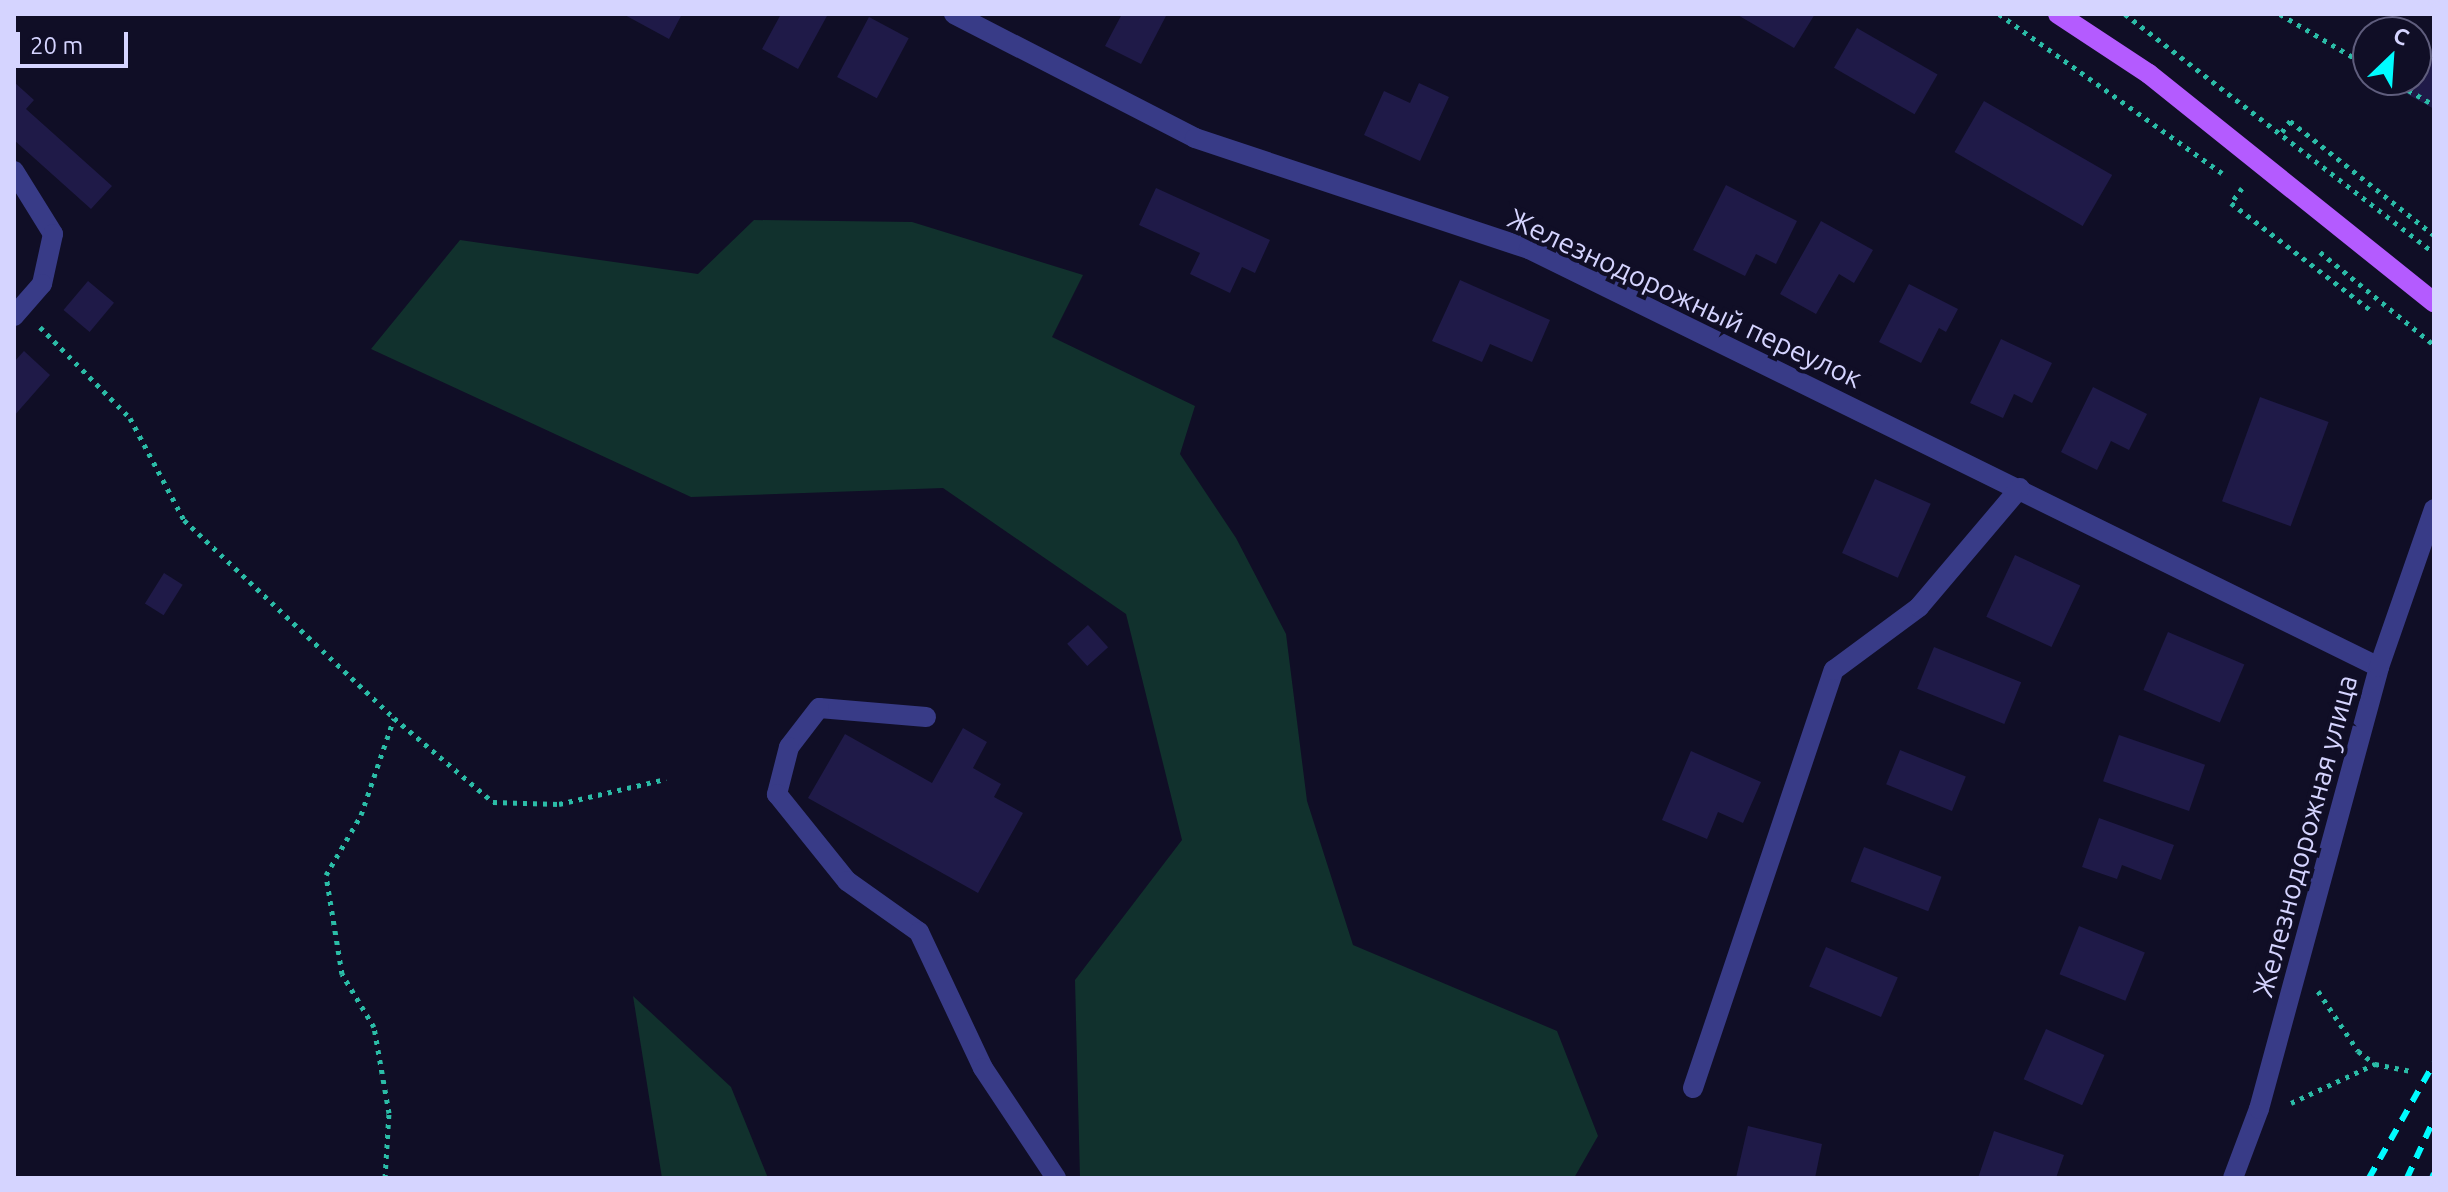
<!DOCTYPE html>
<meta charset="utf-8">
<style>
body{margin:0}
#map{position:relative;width:2448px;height:1192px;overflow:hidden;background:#100e26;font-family:Ubuntu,sans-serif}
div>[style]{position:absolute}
.green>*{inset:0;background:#11312d}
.building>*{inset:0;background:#1f1a48;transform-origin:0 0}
.path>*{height:5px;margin-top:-2.5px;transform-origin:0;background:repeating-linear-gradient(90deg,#2bbca7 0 4px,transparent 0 10px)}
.minor>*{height:20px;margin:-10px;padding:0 10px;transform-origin:10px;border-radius:10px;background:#383b87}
.major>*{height:20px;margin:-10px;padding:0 10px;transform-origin:10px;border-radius:10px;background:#b45bff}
.rail>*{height:6px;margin-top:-3px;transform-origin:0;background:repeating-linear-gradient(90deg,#00fbff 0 12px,transparent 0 22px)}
span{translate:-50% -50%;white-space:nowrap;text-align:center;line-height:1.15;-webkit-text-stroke:8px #100e26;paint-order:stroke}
.street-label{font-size:28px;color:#d5d4ff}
.frame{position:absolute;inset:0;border:16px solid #d5d4ff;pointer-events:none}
.north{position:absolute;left:2352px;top:16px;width:80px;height:80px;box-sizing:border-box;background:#100e26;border:2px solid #5f5d7d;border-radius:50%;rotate:25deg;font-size:22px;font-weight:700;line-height:32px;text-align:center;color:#d5d4ff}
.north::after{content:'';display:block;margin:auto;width:28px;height:36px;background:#00fbff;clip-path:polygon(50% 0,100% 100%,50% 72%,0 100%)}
.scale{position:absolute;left:16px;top:32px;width:112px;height:36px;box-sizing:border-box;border:4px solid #d5d4ff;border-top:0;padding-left:10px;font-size:24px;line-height:28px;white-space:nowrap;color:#d5d4ff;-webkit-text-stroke:6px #100e26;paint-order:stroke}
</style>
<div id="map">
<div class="green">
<i style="clip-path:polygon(754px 220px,912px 222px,1083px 275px,1052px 337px,1195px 406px,1180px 454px,1236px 538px,1286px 634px,1307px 801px,1353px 945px,1557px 1031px,1598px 1136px,1574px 1178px,1080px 1178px,1075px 980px,1182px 840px,1126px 614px,943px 488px,691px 497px,371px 349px,460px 240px,698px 274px)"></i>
<i style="clip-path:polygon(633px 996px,731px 1087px,768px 1178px,662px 1178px)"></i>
</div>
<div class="building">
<i style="clip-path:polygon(623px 14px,682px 14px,669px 39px)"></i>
<i style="clip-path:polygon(781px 14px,828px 14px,798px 69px,762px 49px)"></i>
<i style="clip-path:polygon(1122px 14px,1167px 14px,1141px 64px,1105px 46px)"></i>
<i style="clip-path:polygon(1736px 14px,1815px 14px,1794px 48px)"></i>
<i style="left:869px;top:17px;width:45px;height:68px;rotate:28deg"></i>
<i style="left:1857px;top:28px;width:93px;height:46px;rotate:30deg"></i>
<i style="clip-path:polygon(2425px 47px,2434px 52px,2434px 109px,2382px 80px,2416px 80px,2416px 51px)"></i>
<i style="clip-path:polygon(14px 82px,34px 100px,26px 109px,112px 186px,91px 209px,14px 140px)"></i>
<i style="clip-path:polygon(1419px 83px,1449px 97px,1420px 161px,1364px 135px,1384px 91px,1410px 103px)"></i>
<i style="left:1984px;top:101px;width:148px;height:59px;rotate:30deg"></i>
<i style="clip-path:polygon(1726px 185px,1797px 221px,1776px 264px,1756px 254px,1745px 276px,1693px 250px)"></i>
<i style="clip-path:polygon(1156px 188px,1270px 240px,1255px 273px,1242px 267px,1230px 293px,1190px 274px,1200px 253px,1139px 225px)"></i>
<i style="clip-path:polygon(1821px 221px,1873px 250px,1854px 283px,1839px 274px,1816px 314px,1780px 294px)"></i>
<i style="clip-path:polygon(1460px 280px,1550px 320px,1532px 362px,1490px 344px,1482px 362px,1432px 341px)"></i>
<i style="left:88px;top:281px;width:34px;height:38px;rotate:40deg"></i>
<i style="clip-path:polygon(1909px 284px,1958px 309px,1946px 332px,1939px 328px,1921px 363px,1879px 342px)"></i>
<i style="clip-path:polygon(2001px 339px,2052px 363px,2032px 403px,2014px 394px,2003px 418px,1970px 403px)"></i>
<i style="clip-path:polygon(24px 351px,50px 375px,14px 416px,14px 362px)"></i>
<i style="clip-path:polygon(2093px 387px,2147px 414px,2129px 450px,2111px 441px,2097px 470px,2061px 452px)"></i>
<i style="left:2260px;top:397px;width:73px;height:111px;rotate:20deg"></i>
<i style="left:1875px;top:479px;width:61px;height:81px;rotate:24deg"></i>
<i style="left:2015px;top:555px;width:72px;height:68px;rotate:25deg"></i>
<i style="left:164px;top:573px;width:22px;height:36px;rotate:32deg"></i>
<i style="left:1088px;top:625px;width:30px;height:28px;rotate:48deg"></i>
<i style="left:2168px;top:632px;width:83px;height:63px;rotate:23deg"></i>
<i style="left:1934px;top:647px;width:94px;height:45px;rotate:22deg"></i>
<i style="clip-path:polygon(963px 728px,987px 742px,973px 768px,1001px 784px,994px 797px,1023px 813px,978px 893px,808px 798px,845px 734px,932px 783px)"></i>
<i style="left:2119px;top:735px;width:91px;height:49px;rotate:19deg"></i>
<i style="left:1900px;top:750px;width:71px;height:37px;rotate:22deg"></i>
<i style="clip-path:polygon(1691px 751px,1761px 782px,1743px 823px,1718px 812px,1707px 839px,1662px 820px)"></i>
<i style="clip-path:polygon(2099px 818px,2174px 845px,2161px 880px,2122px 865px,2117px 879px,2082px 867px)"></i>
<i style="left:1864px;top:847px;width:83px;height:37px;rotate:21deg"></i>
<i style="left:2079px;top:926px;width:71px;height:52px;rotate:22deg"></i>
<i style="left:1826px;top:947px;width:78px;height:43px;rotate:23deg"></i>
<i style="left:2046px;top:1029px;width:64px;height:55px;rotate:24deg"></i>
<i style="clip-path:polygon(1748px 1126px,1822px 1144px,1815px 1178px,1736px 1178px)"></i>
<i style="clip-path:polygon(1994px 1131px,2064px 1155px,2056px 1178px,1978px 1178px)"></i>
</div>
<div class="path">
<i style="left:1999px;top:14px;width:274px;rotate:35.5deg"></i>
<i style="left:2125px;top:14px;width:391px;rotate:37.7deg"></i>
<i style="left:2280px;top:14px;width:102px;rotate:30.6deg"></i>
<i style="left:2391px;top:80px;width:50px;rotate:30.2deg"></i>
<i style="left:2282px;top:132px;width:14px;rotate:-54deg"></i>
<i style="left:2290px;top:121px;width:184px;rotate:38.4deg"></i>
<i style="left:2242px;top:188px;width:19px;rotate:126deg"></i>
<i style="left:2231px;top:203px;width:178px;rotate:37.5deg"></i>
<i style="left:2320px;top:252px;width:147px;rotate:39.2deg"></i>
<i style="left:40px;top:327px;width:128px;rotate:45.3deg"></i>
<i style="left:130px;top:418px;width:115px;rotate:62.1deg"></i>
<i style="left:184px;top:520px;width:289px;rotate:43.3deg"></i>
<i style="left:2318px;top:991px;width:72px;rotate:56.3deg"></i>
<i style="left:2358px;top:1051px;width:21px;rotate:37deg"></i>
<i style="left:2291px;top:1103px;width:93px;rotate:-24.9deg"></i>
<i style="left:2375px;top:1064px;width:38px;rotate:11deg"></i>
<i style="left:385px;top:1178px;width:65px;rotate:-86.5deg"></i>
<i style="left:389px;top:1113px;width:87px;rotate:-99.9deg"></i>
<i style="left:374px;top:1027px;width:62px;rotate:-121.1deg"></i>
<i style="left:342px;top:974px;width:100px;rotate:-99.2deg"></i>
<i style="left:326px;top:875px;width:69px;rotate:-59.7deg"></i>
<i style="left:361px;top:815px;width:102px;rotate:-71.2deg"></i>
<i style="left:394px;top:718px;width:130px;rotate:40.3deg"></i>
<i style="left:493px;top:802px;width:66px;rotate:1.7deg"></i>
<i style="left:559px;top:804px;width:110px;rotate:-13.2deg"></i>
</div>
<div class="minor">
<i style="left:954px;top:14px;width:271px;rotate:27.2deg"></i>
<i style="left:1195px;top:138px;width:352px;rotate:18.4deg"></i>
<i style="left:1529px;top:249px;width:947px;rotate:26.19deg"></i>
<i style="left:14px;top:171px;width:74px;rotate:58.2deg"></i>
<i style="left:53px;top:234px;width:51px;rotate:102.4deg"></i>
<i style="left:42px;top:284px;width:43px;rotate:131.2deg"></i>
<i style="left:926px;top:717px;width:107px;rotate:-175.2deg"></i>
<i style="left:819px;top:708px;width:49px;rotate:127.6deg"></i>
<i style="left:789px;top:747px;width:49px;rotate:104.3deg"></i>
<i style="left:777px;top:794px;width:112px;rotate:51.2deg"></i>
<i style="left:847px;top:881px;width:88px;rotate:35.3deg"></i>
<i style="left:919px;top:932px;width:150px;rotate:64.8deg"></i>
<i style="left:983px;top:1068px;width:132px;rotate:56.4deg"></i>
<i style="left:1693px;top:1088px;width:441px;rotate:-71.4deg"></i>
<i style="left:1834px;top:670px;width:106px;rotate:-36.5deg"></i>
<i style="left:1919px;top:607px;width:156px;rotate:-49.7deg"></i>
<i style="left:2233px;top:1178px;width:74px;rotate:-69.4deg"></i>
<i style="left:2259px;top:1109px;width:458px;rotate:-74.8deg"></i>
<i style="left:2379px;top:667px;width:167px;rotate:-70.8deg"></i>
</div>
<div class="major">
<i style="left:2058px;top:14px;width:109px;rotate:33.4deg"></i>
<i style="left:2149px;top:74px;width:365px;rotate:38.7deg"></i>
</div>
<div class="rail">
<i style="left:2369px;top:1178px;width:132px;rotate:-60.5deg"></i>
<i style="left:2407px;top:1178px;width:65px;rotate:-65.4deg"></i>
<i style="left:2432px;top:1178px;width:5px;rotate:-68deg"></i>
</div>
<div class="street-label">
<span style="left:1685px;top:298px;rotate:25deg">Железнодорожный переулок</span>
<span style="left:2305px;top:836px;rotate:-75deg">Железнодорожная улица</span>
</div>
<div class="frame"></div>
<div class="north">С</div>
<div class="scale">20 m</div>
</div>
